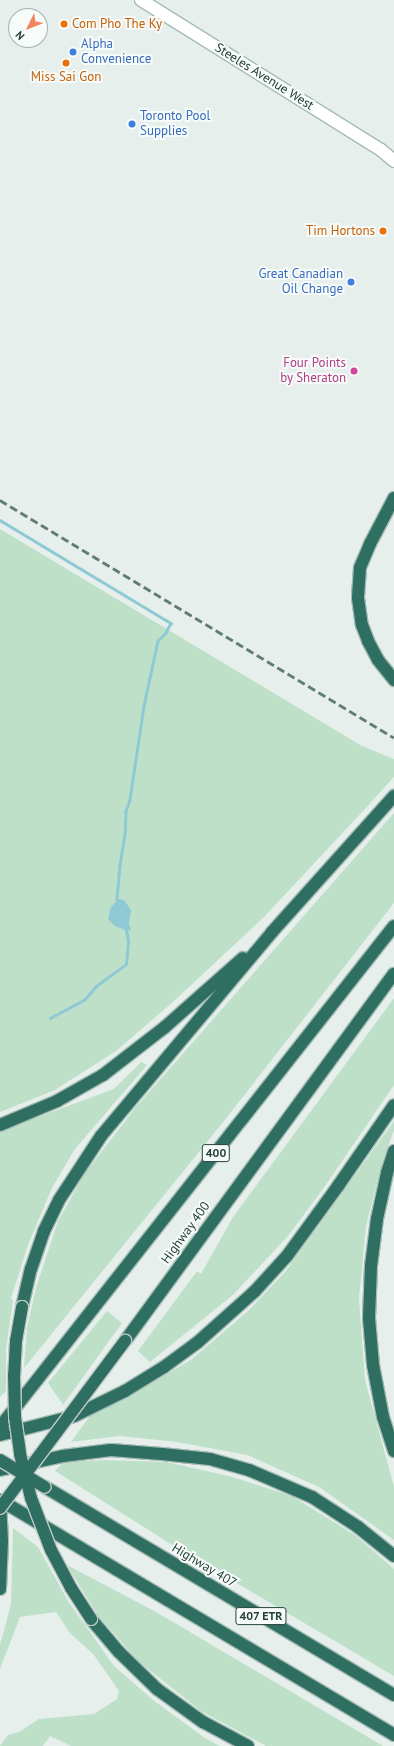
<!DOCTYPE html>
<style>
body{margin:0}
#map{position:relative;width:394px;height:1746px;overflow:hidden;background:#e6efeb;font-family:"PT Sans",sans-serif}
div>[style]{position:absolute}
.green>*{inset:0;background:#bfe0c8}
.water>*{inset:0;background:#8ec9d4}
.stream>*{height:2.5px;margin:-1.25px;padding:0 1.25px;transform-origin:1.25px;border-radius:1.25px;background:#8ec9d4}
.roads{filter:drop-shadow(1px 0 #a4bbb3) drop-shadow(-1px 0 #a4bbb3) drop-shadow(0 1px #a4bbb3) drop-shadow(0 -1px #a4bbb3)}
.secondary>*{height:12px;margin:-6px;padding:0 6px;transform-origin:6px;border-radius:6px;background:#fff}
.motorway>*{height:12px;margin:-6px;padding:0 6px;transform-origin:6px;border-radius:6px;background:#2f6f62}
.rail>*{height:2.5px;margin-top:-1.25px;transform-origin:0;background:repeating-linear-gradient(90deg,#5f7d75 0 8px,transparent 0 12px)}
.bridges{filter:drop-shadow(1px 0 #c2cac8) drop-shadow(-1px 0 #c2cac8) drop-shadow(0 1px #c2cac8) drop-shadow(0 -1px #c2cac8)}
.motorway-bridge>*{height:12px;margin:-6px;padding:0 6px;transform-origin:6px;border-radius:6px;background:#2f6f62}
.dots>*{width:11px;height:11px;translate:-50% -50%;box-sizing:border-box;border:2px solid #f7fbf9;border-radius:50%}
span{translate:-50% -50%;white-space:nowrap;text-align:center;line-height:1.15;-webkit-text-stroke:4px #f7fbf9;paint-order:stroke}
.shield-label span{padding:1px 3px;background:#f7fbf9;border:1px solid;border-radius:3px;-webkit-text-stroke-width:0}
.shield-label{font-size:12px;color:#24423a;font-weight:700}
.food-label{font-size:13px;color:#c56008}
.left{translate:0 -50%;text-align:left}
.right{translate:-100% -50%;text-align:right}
.shop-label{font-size:13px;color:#366cbe}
.street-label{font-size:13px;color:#24423a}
.hotel-label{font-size:13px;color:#b23c85}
.north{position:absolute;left:8px;top:8px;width:40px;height:40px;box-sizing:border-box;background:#f7fbf9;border:1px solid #a3b1ad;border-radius:50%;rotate:227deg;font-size:11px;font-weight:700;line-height:16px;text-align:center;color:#24423a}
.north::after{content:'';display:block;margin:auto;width:14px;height:18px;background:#f4845f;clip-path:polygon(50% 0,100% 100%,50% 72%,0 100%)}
</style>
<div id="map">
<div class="green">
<i style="clip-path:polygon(0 529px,362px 746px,394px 759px,394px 777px,364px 810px,264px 917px,173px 1002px,116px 1051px,55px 1090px,0 1112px)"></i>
<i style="clip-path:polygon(394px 813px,394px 903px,224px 1121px,24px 1368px,27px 1328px,36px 1288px,58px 1221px,85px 1173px,136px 1107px)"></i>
<i style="clip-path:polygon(394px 998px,394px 1085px,323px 1189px,288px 1236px,234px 1294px,150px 1362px,138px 1351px,197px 1271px,201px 1274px,233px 1217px)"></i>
<i style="clip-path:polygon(141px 1062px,147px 1065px,75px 1149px,52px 1188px,28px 1245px,11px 1298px,13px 1301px,6px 1349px,6px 1391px,0 1397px,0 1131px,114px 1089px)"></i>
<i style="clip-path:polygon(394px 1121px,394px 1130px,383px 1160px,366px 1226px,359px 1298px,365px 1380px,394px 1487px,394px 1540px,319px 1487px,247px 1455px,177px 1442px,120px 1436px,71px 1442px,90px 1416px,127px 1398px,192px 1359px,248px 1311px,285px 1272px)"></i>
<i style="clip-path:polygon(107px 1311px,122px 1323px,63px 1405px,48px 1383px)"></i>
<i style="clip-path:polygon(104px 1460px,166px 1462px,229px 1476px,292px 1496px,356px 1536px,394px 1569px,394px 1676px,174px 1546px,55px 1471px,63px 1462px)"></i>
<i style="clip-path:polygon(13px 1528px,38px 1547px,68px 1601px,114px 1666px,153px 1700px,205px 1738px,220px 1746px,71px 1746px,50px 1736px,43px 1746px,0 1746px,8px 1735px,19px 1732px,39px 1719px,94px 1714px,117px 1699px,119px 1691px,94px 1655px,70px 1633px,56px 1612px,20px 1617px,0 1669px,0 1645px,11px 1604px)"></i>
<i style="clip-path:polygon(67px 1565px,156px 1612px,383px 1746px,266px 1746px,201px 1711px,138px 1661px,97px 1614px)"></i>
</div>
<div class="water">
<i style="clip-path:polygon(119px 899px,124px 900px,131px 910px,129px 924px,131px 929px,128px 931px,115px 926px,108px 919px,111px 907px)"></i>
</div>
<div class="stream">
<i style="left:0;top:520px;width:200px;rotate:31.1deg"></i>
<i style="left:171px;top:623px;width:11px;rotate:117deg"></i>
<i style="left:166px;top:633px;width:11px;rotate:135deg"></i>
<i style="left:158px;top:641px;width:66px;rotate:102.2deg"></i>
<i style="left:144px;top:706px;width:95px;rotate:98.5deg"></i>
<i style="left:130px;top:800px;width:12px;rotate:110deg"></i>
<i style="left:126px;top:811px;width:23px;rotate:92deg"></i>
<i style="left:125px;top:834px;width:31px;rotate:99deg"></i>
<i style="left:120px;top:865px;width:35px;rotate:95deg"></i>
<i style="left:50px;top:1018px;width:38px;rotate:-28deg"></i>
<i style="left:84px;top:1000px;width:18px;rotate:-49deg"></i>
<i style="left:96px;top:986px;width:37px;rotate:-36deg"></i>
<i style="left:126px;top:964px;width:23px;rotate:-85deg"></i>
<i style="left:128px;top:941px;width:11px;rotate:-100deg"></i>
</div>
<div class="roads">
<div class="secondary">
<i style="left:141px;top:0;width:283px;rotate:32deg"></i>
<i style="left:381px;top:150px;width:17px;rotate:40deg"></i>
</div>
<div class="motorway">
<i style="left:394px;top:498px;width:52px;rotate:117.6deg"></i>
<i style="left:370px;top:544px;width:26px;rotate:113deg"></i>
<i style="left:360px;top:568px;width:30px;rotate:94deg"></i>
<i style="left:358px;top:598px;width:27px;rotate:82deg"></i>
<i style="left:362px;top:625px;width:17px;rotate:69deg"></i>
<i style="left:368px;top:641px;width:21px;rotate:62deg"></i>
<i style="left:378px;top:660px;width:26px;rotate:51deg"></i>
<i style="left:0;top:1125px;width:62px;rotate:-22.8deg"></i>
<i style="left:57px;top:1101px;width:53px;rotate:-29.5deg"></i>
<i style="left:103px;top:1075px;width:78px;rotate:-37.7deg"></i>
<i style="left:165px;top:1027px;width:104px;rotate:-41.5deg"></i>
<i style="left:394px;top:1151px;width:23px;rotate:108deg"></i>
<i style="left:387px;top:1173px;width:47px;rotate:102.3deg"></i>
<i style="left:377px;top:1219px;width:47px;rotate:97.3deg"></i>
<i style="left:371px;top:1266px;width:52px;rotate:92.2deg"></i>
<i style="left:369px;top:1318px;width:47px;rotate:85.1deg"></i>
<i style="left:373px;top:1365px;width:53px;rotate:79.1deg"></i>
<i style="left:383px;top:1417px;width:36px;rotate:72deg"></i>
<i style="left:22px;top:1307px;width:39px;rotate:-77deg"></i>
<i style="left:31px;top:1269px;width:40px;rotate:-71.1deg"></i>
<i style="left:44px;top:1231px;width:34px;rotate:-64deg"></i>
<i style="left:59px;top:1200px;width:77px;rotate:-56.7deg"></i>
<i style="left:101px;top:1136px;width:266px;rotate:-50deg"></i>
<i style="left:272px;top:932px;width:183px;rotate:-48.1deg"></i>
<i style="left:125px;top:1341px;width:455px;rotate:-53.8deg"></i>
<i style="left:0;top:1427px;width:637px;rotate:-51.82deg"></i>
<i style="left:0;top:1435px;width:76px;rotate:-14.4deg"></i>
<i style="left:74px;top:1416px;width:57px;rotate:-26.1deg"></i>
<i style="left:125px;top:1391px;width:46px;rotate:-31.6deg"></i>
<i style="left:164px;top:1367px;width:42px;rotate:-36.3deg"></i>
<i style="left:198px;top:1342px;width:76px;rotate:-41.8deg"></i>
<i style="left:255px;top:1291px;width:47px;rotate:-47.6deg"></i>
<i style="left:287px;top:1256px;width:87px;rotate:-53.9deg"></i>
<i style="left:338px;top:1186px;width:98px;rotate:-55.3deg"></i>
<i style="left:0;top:1470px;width:65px;rotate:-12.5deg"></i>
<i style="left:63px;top:1456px;width:48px;rotate:-7.1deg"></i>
<i style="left:111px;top:1450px;width:51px;rotate:4.5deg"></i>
<i style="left:162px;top:1454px;width:48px;rotate:5.9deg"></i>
<i style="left:210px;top:1459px;width:41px;rotate:15.8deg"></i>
<i style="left:249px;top:1470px;width:69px;rotate:23.2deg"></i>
<i style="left:312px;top:1497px;width:55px;rotate:33.1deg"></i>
<i style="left:358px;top:1527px;width:46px;rotate:38.9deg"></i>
<i style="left:45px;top:1487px;width:406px;rotate:30.8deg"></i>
<i style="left:0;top:1500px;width:459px;rotate:30.8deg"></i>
<i style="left:0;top:1501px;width:40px;rotate:87.1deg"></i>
<i style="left:2px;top:1541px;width:48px;rotate:92.4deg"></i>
<i style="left:91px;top:1619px;width:43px;rotate:49.7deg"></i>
<i style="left:119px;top:1652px;width:53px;rotate:44.2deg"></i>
<i style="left:157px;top:1689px;width:57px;rotate:35.7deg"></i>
<i style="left:203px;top:1722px;width:51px;rotate:28.1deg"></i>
</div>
</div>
<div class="rail">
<i style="left:0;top:500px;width:460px;rotate:31.1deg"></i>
</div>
<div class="bridges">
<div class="motorway-bridge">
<i style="left:22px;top:1307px;width:35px;rotate:100deg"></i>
<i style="left:16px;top:1341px;width:34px;rotate:93deg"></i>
<i style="left:14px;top:1375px;width:42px;rotate:88.6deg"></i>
<i style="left:15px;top:1417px;width:37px;rotate:82deg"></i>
<i style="left:20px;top:1454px;width:45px;rotate:76deg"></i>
<i style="left:31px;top:1498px;width:56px;rotate:69deg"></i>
<i style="left:51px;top:1550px;width:43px;rotate:62.2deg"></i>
<i style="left:71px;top:1588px;width:37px;rotate:57deg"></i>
<i style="left:0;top:1460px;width:52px;rotate:31deg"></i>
<i style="left:0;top:1508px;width:209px;rotate:-53.2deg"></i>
</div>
</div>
<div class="dots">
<i style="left:64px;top:24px;background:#e8710a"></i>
<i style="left:73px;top:52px;background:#3f7fe0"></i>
<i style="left:66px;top:63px;background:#e8710a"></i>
<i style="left:132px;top:124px;background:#3f7fe0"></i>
<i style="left:383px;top:231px;background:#e8710a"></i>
<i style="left:351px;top:282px;background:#3f7fe0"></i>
<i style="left:354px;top:371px;background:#d1479c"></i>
</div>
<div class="shield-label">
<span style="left:216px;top:1153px">400</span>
<span style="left:261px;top:1616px">407 ETR</span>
</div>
<div class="food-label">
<span class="left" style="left:72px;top:24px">Com Pho The Ky</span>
<span style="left:66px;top:77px">Miss Sai Gon</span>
<span class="right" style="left:375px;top:231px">Tim Hortons</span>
</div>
<div class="shop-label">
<span class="left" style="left:81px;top:52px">Alpha<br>Convenience</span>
<span class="left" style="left:140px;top:124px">Toronto Pool<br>Supplies</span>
<span class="right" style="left:343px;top:282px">Great Canadian<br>Oil Change</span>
</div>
<div class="street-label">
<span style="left:264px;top:77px;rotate:32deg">Steeles Avenue West</span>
<span style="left:186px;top:1233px;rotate:-54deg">Highway 400</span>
<span style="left:204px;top:1566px;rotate:31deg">Highway 407</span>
</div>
<div class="hotel-label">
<span class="right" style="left:346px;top:371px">Four Points<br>by Sheraton</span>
</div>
<div class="north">N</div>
</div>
